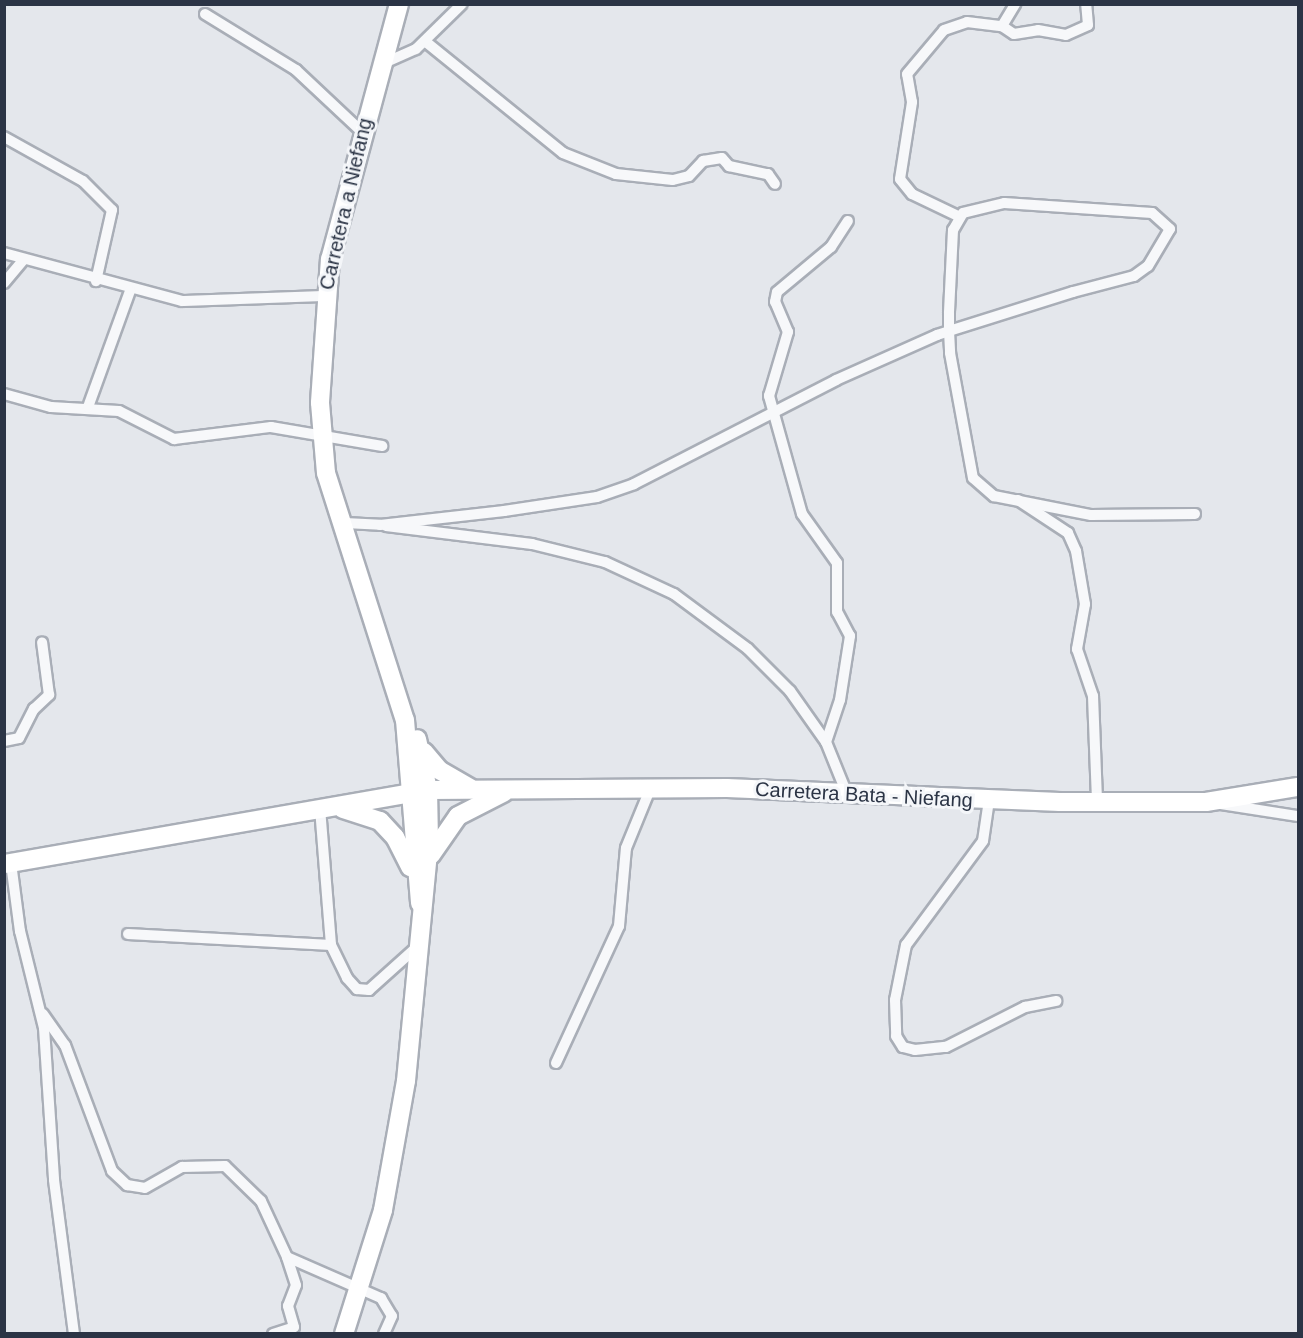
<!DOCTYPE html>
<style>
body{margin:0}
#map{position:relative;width:1303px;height:1338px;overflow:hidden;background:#e4e7ec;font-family:Helvetica,sans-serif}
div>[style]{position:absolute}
.roads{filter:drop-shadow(2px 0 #a9aeb7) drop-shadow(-2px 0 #a9aeb7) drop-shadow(0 2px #a9aeb7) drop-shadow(0 -2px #a9aeb7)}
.minor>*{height:10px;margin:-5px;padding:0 5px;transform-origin:5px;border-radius:5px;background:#f7f8fa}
.primary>*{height:18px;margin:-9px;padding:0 9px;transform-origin:9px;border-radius:9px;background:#fff}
span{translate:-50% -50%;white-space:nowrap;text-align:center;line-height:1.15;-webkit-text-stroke:6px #f4f6f9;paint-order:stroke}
.street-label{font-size:20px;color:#2b3445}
.frame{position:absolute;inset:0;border:6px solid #2b3445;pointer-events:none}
</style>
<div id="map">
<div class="roads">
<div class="minor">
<i style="left:205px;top:14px;width:107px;rotate:31.6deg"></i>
<i style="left:296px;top:70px;width:89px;rotate:43.2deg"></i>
<i style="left:1002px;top:26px;width:14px;rotate:34deg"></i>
<i style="left:1014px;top:34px;width:24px;rotate:-9deg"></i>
<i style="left:1038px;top:30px;width:28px;rotate:10deg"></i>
<i style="left:1066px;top:35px;width:24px;rotate:-24deg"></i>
<i style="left:1088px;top:25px;width:21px;rotate:-95deg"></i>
<i style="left:426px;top:42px;width:176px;rotate:39deg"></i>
<i style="left:563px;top:153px;width:57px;rotate:21.6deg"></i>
<i style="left:616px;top:174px;width:57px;rotate:6deg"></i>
<i style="left:673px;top:180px;width:16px;rotate:-14deg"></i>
<i style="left:689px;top:176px;width:21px;rotate:-47deg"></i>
<i style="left:703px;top:161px;width:19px;rotate:-9deg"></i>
<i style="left:722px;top:158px;width:11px;rotate:49deg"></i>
<i style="left:729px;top:166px;width:40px;rotate:12deg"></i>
<i style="left:768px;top:174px;width:12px;rotate:55deg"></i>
<i style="left:382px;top:64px;width:37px;rotate:-24deg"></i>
<i style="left:416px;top:49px;width:64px;rotate:-44.4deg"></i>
<i style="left:4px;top:137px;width:90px;rotate:29.1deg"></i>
<i style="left:83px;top:181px;width:41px;rotate:45deg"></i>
<i style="left:112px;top:210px;width:73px;rotate:102.7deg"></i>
<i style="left:958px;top:216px;width:51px;rotate:-154.4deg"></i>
<i style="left:912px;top:194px;width:19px;rotate:-129deg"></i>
<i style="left:900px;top:179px;width:78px;rotate:-81.1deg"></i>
<i style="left:912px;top:102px;width:28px;rotate:-100deg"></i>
<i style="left:907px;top:74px;width:57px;rotate:-49.9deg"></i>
<i style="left:944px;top:30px;width:24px;rotate:-19deg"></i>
<i style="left:967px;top:22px;width:35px;rotate:7deg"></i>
<i style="left:1002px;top:26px;width:26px;rotate:-59deg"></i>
<i style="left:4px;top:253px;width:184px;rotate:15.1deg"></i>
<i style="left:182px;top:301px;width:143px;rotate:-2deg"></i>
<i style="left:4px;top:283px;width:31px;rotate:-50deg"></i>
<i style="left:4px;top:394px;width:49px;rotate:15.5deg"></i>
<i style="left:51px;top:407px;width:68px;rotate:3.4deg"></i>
<i style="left:119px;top:411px;width:62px;rotate:27deg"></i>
<i style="left:174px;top:439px;width:98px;rotate:-7.1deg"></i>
<i style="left:271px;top:427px;width:113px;rotate:9.7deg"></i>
<i style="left:88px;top:407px;width:123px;rotate:-70.1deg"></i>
<i style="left:1018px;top:500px;width:60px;rotate:33.4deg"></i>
<i style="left:1068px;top:533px;width:20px;rotate:66deg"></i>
<i style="left:1076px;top:551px;width:54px;rotate:80.4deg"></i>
<i style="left:1085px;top:604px;width:46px;rotate:100.1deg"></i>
<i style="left:1077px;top:649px;width:50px;rotate:71.2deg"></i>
<i style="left:1093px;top:696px;width:106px;rotate:87.8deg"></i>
<i style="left:345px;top:523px;width:35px;rotate:3deg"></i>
<i style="left:380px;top:525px;width:125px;rotate:-6.4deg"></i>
<i style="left:504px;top:511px;width:94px;rotate:-8.6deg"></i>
<i style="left:597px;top:497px;width:39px;rotate:-19deg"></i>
<i style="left:634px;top:484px;width:227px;rotate:-27.2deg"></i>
<i style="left:836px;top:380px;width:111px;rotate:-24deg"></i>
<i style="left:937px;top:335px;width:13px;rotate:-18deg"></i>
<i style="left:949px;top:331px;width:130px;rotate:-17.5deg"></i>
<i style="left:1073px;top:292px;width:63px;rotate:-14.7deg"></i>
<i style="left:1134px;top:276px;width:17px;rotate:-36deg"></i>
<i style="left:1148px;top:266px;width:43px;rotate:-59.3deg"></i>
<i style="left:1170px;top:229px;width:24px;rotate:-138deg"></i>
<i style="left:1152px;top:213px;width:148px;rotate:-176.1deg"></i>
<i style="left:1004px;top:203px;width:42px;rotate:166.3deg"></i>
<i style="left:963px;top:213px;width:20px;rotate:120deg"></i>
<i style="left:953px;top:230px;width:83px;rotate:92.8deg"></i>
<i style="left:949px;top:313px;width:18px;rotate:90deg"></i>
<i style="left:949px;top:331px;width:22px;rotate:87deg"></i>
<i style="left:950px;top:353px;width:127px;rotate:79.6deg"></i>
<i style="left:973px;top:478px;width:28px;rotate:41deg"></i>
<i style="left:994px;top:496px;width:99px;rotate:11.1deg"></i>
<i style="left:1091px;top:515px;width:104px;rotate:-0.6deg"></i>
<i style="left:386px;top:526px;width:147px;rotate:7deg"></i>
<i style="left:532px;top:544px;width:75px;rotate:13.9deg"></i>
<i style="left:605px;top:562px;width:76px;rotate:24.9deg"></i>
<i style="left:674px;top:594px;width:92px;rotate:36.6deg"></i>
<i style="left:748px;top:649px;width:59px;rotate:45deg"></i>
<i style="left:790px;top:691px;width:62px;rotate:54.8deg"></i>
<i style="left:826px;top:742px;width:56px;rotate:68deg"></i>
<i style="left:4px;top:741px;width:15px;rotate:-11deg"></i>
<i style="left:19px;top:738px;width:33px;rotate:-63deg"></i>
<i style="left:34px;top:709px;width:21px;rotate:-43deg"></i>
<i style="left:49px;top:695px;width:53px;rotate:-97.5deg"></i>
<i style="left:826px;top:742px;width:44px;rotate:-71.6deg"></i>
<i style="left:840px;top:700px;width:65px;rotate:-81.1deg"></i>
<i style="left:850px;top:636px;width:27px;rotate:-118deg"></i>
<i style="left:837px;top:612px;width:49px;rotate:-90deg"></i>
<i style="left:837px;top:563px;width:60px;rotate:-125.5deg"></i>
<i style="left:802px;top:514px;width:123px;rotate:-105.6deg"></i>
<i style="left:769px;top:396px;width:67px;rotate:-73.5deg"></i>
<i style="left:788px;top:332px;width:33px;rotate:-113deg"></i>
<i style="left:775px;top:302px;width:10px;rotate:-79deg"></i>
<i style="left:777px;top:292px;width:70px;rotate:-39.8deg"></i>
<i style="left:831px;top:247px;width:31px;rotate:-57deg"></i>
<i style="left:989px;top:800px;width:41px;rotate:98.3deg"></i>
<i style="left:983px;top:841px;width:129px;rotate:126.5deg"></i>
<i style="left:906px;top:945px;width:56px;rotate:101.3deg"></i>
<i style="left:895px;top:1000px;width:36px;rotate:88deg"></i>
<i style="left:896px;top:1036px;width:13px;rotate:58deg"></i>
<i style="left:903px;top:1047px;width:12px;rotate:14deg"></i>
<i style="left:915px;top:1050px;width:31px;rotate:-6deg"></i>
<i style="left:946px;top:1047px;width:89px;rotate:-26.9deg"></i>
<i style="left:1025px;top:1007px;width:32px;rotate:-11deg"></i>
<i style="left:1221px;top:804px;width:78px;rotate:8.9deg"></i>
<i style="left:320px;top:808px;width:137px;rotate:85.4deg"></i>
<i style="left:331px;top:945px;width:37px;rotate:64deg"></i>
<i style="left:347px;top:978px;width:15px;rotate:48deg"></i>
<i style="left:357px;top:989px;width:12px;rotate:5deg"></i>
<i style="left:369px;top:990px;width:64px;rotate:-41.9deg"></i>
<i style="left:11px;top:863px;width:69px;rotate:82.5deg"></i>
<i style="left:20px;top:931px;width:100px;rotate:76.1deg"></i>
<i style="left:44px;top:1028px;width:152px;rotate:86.2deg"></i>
<i style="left:54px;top:1180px;width:155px;rotate:82.6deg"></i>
<i style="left:128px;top:934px;width:203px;rotate:3.1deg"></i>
<i style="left:43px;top:1014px;width:38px;rotate:55deg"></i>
<i style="left:65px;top:1045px;width:134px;rotate:69.5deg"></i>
<i style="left:112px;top:1171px;width:21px;rotate:43deg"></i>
<i style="left:127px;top:1185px;width:18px;rotate:9deg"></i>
<i style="left:145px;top:1188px;width:43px;rotate:-29.6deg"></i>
<i style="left:182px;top:1167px;width:43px;rotate:-1.3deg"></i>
<i style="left:225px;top:1166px;width:50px;rotate:44.2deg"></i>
<i style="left:261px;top:1201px;width:62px;rotate:65.1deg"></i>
<i style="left:556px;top:1063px;width:151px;rotate:-65.3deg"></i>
<i style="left:619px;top:926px;width:78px;rotate:-84.9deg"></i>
<i style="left:626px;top:848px;width:66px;rotate:-67.7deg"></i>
<i style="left:273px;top:1334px;width:22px;rotate:-18deg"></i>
<i style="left:294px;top:1327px;width:22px;rotate:-106deg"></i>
<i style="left:288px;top:1306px;width:22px;rotate:-69deg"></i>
<i style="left:296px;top:1285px;width:29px;rotate:-108deg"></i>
<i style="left:287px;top:1257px;width:103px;rotate:23.6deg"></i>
<i style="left:381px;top:1298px;width:21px;rotate:59deg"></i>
<i style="left:392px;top:1316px;width:20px;rotate:114deg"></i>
</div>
<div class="primary">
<i style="left:399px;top:4px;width:264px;rotate:105.1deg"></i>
<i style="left:330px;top:259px;width:144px;rotate:94deg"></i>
<i style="left:320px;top:403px;width:70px;rotate:85.1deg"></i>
<i style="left:326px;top:473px;width:259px;rotate:72.3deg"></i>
<i style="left:405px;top:720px;width:184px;rotate:85.3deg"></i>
<i style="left:424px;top:752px;width:23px;rotate:50deg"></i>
<i style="left:439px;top:770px;width:36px;rotate:30deg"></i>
<i style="left:343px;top:809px;width:39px;rotate:18deg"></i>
<i style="left:380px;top:821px;width:22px;rotate:47deg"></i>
<i style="left:395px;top:837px;width:34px;rotate:63deg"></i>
<i style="left:431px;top:855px;width:47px;rotate:-55.3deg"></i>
<i style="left:458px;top:816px;width:51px;rotate:-27.1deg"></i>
<i style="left:4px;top:864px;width:430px;rotate:-9.9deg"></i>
<i style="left:428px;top:790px;width:299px;rotate:-0.4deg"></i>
<i style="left:727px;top:788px;width:333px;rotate:2.4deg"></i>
<i style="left:1060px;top:802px;width:146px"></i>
<i style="left:1206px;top:802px;width:93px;rotate:-9.3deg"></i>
<i style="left:344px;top:1334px;width:130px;rotate:-72.5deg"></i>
<i style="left:383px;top:1210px;width:131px;rotate:-79.9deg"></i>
<i style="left:406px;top:1081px;width:241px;rotate:-84.5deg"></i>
<i style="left:429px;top:841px;width:51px;rotate:-91.1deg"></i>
<i style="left:428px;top:790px;width:52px;rotate:-102.2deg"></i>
</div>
</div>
<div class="street-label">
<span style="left:346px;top:204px;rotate:-77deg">Carretera a Niefang</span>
<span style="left:864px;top:795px;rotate:3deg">Carretera Bata - Niefang</span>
</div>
<div class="frame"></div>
</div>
